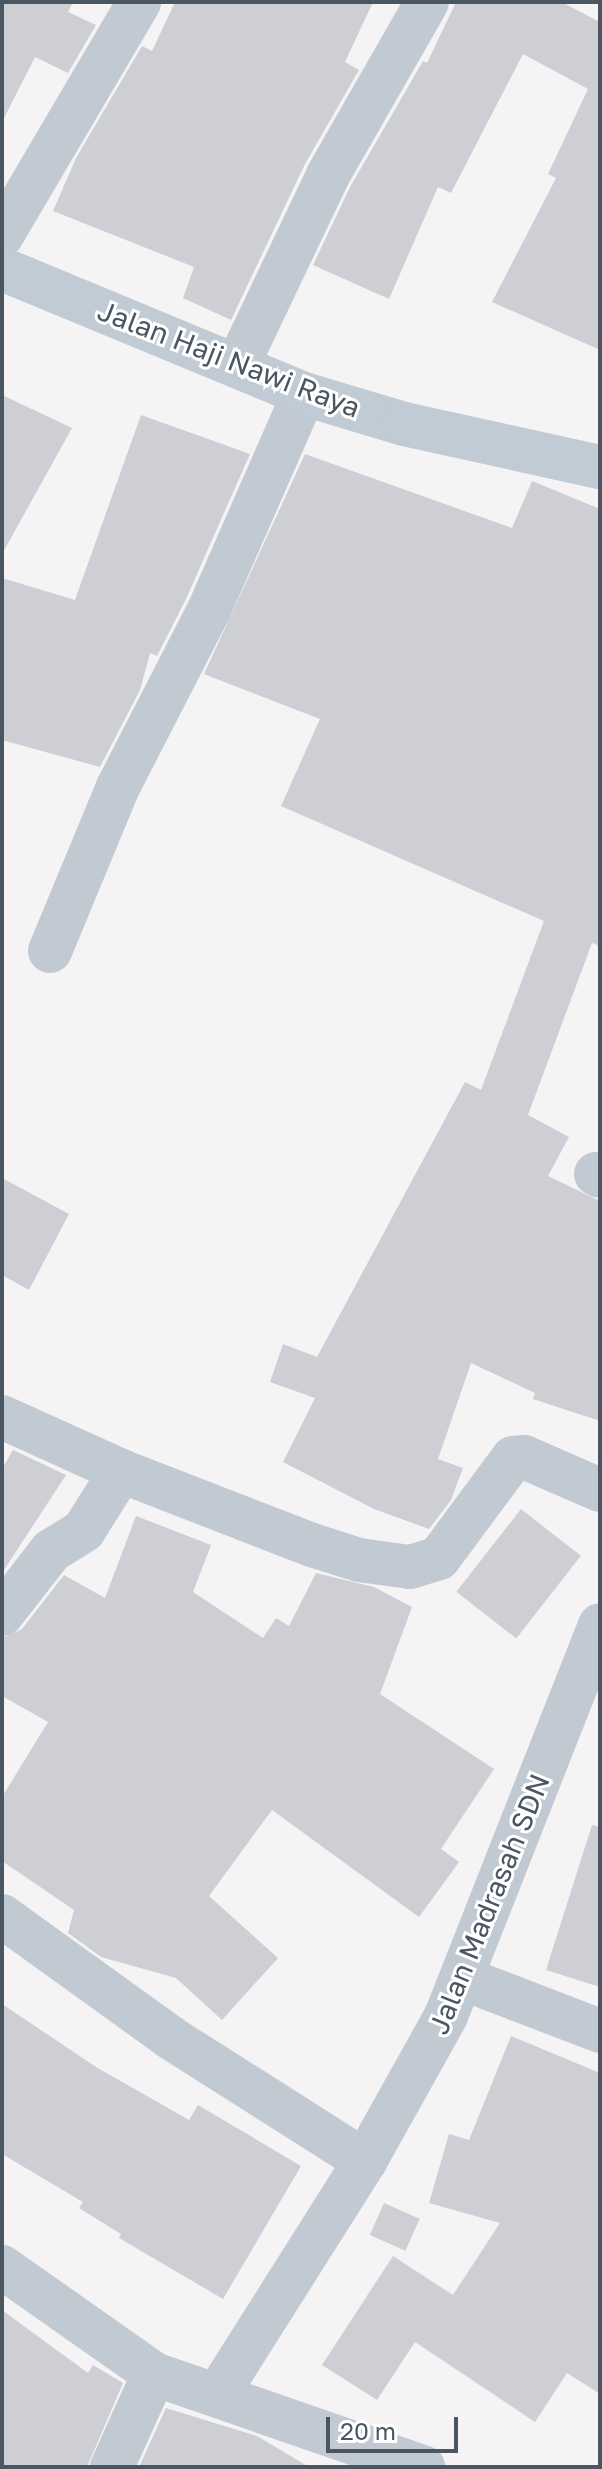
<!DOCTYPE html>
<style>
body{margin:0}
#map{position:relative;width:602px;height:2469px;overflow:hidden;background:#f5f3f3;font-family:"Golos Text",sans-serif}
div>[style]{position:absolute}
.building>*{inset:0;background:#cdcfd5;transform-origin:0 0}
.street>*{height:44px;margin:-22px;padding:0 22px;transform-origin:22px;border-radius:22px;background:#c1cad2}
.secondary>*{height:44px;margin:-22px;padding:0 22px;transform-origin:22px;border-radius:22px;background:#c1cbd6}
span{translate:-50% -50%;white-space:nowrap;text-align:center;line-height:1.15;-webkit-text-stroke:6px #fff;paint-order:stroke}
.street-label{font-size:28px;color:#4a5661}
.frame{position:absolute;inset:0;border:4px solid #4a5661;pointer-events:none}
.scale{position:absolute;left:326px;top:2417px;width:132px;height:36px;box-sizing:border-box;border:4px solid #4a5661;border-top:0;padding-left:10px;font-size:24px;line-height:28px;white-space:nowrap;color:#4a5661;-webkit-text-stroke:6px #fff;paint-order:stroke}
</style>
<div id="map">
<div class="building">
<i style="clip-path:polygon(2px 2px,73px 2px,68px 12px,96px 25px,68px 73px,35px 57px,2px 122px)"></i>
<i style="clip-path:polygon(175px 2px,373px 2px,345px 62px,359px 70px,305px 164px,231px 320px,183px 298px,194px 267px,53px 211px,76px 158px,142px 46px,152px 51px)"></i>
<i style="clip-path:polygon(456px 2px,561px 2px,600px 22px,600px 350px,492px 302px,556px 178px,548px 174px,588px 89px,523px 54px,451px 193px,438px 187px,389px 299px,313px 265px,350px 187px,423px 61px,427px 63px)"></i>
<i style="clip-path:polygon(2px 395px,72px 428px,2px 554px)"></i>
<i style="clip-path:polygon(141px 415px,250px 454px,186px 599px,157px 656px,150px 653px,140px 690px,100px 767px,2px 740px,2px 578px,75px 600px)"></i>
<i style="clip-path:polygon(305px 454px,512px 528px,532px 481px,600px 509px,600px 946px,592px 943px,528px 1115px,569px 1137px,548px 1176px,600px 1201px,600px 1421px,533px 1399px,535px 1393px,471px 1363px,438px 1459px,463px 1468px,451px 1500px,429px 1529px,374px 1509px,283px 1462px,315px 1398px,270px 1382px,283px 1344px,317px 1357px,465px 1082px,481px 1090px,544px 921px,281px 806px,320px 719px,204px 674px)"></i>
<i style="clip-path:polygon(2px 1178px,69px 1214px,29px 1290px,2px 1275px)"></i>
<i style="clip-path:polygon(13px 1450px,66px 1475px,2px 1573px,2px 1469px)"></i>
<i style="left:521px;top:1509px;width:76px;height:105px;rotate:38deg"></i>
<i style="clip-path:polygon(136px 1516px,211px 1545px,193px 1592px,263px 1638px,276px 1618px,289px 1626px,316px 1573px,374px 1587px,412px 1607px,380px 1694px,494px 1769px,441px 1849px,459px 1862px,419px 1917px,272px 1810px,209px 1896px,278px 1958px,222px 2020px,176px 1978px,101px 1957px,68px 1933px,74px 1910px,2px 1861px,2px 1797px,48px 1722px,2px 1696px,2px 1638px,22px 1629px,64px 1575px,105px 1598px)"></i>
<i style="clip-path:polygon(592px 1825px,600px 1827px,600px 1987px,546px 1970px)"></i>
<i style="clip-path:polygon(2px 2004px,96px 2067px,189px 2120px,198px 2105px,301px 2166px,223px 2299px,119px 2238px,121px 2234px,79px 2208px,83px 2202px,2px 2154px)"></i>
<i style="clip-path:polygon(511px 2036px,600px 2073px,600px 2394px,567px 2373px,535px 2422px,415px 2342px,377px 2400px,322px 2365px,393px 2256px,453px 2295px,500px 2223px,429px 2203px,449px 2134px,469px 2140px)"></i>
<i style="left:384px;top:2203px;width:39px;height:35px;rotate:24deg"></i>
<i style="clip-path:polygon(2px 2310px,88px 2373px,93px 2365px,123px 2383px,87px 2467px,2px 2467px)"></i>
<i style="clip-path:polygon(166px 2408px,257px 2436px,309px 2467px,139px 2467px)"></i>
</div>
<div class="street">
<i style="left:2px;top:235px;width:270px;rotate:-59.5deg"></i>
<i style="left:238px;top:364px;width:209px;rotate:-64.5deg"></i>
<i style="left:328px;top:175px;width:199px;rotate:-60.2deg"></i>
<i style="left:50px;top:951px;width:178px;rotate:-67.5deg"></i>
<i style="left:118px;top:787px;width:199px;rotate:-62.8deg"></i>
<i style="left:209px;top:610px;width:236px;rotate:-66.3deg"></i>
<i style="left:596px;top:1174px;width:4px;rotate:27deg"></i>
<i style="left:2px;top:1417px;width:131px;rotate:24.4deg"></i>
<i style="left:121px;top:1471px;width:205px;rotate:21.2deg"></i>
<i style="left:312px;top:1545px;width:49px;rotate:17.7deg"></i>
<i style="left:359px;top:1560px;width:51px;rotate:7.8deg"></i>
<i style="left:410px;top:1567px;width:30px;rotate:-17deg"></i>
<i style="left:439px;top:1558px;width:124px;rotate:-53.5deg"></i>
<i style="left:513px;top:1458px;width:11px;rotate:-5deg"></i>
<i style="left:524px;top:1457px;width:83px;rotate:23.5deg"></i>
<i style="left:2px;top:1614px;width:80px;rotate:-52.1deg"></i>
<i style="left:51px;top:1551px;width:39px;rotate:-32deg"></i>
<i style="left:84px;top:1530px;width:70px;rotate:-57.9deg"></i>
<i style="left:2px;top:1916px;width:208px;rotate:35.8deg"></i>
<i style="left:171px;top:2038px;width:230px;rotate:32.4deg"></i>
<i style="left:462px;top:1978px;width:148px;rotate:21deg"></i>
<i style="left:2px;top:2267px;width:186px;rotate:35.1deg"></i>
<i style="left:154px;top:2374px;width:285px;rotate:19.1deg"></i>
<i style="left:219px;top:2392px;width:273px;rotate:-57.7deg"></i>
<i style="left:365px;top:2161px;width:166px;rotate:-60.8deg"></i>
<i style="left:446px;top:2016px;width:420px;rotate:-68.5deg"></i>
<i style="left:112px;top:2467px;width:102px;rotate:-65.7deg"></i>
</div>
<div class="secondary">
<i style="left:2px;top:269px;width:327px;rotate:22.5deg"></i>
<i style="left:304px;top:394px;width:104px;rotate:16.7deg"></i>
<i style="left:404px;top:424px;width:201px;rotate:12.4deg"></i>
</div>
<div class="street-label">
<span style="left:229px;top:359px;rotate:21deg">Jalan Haji Nawi Raya</span>
<span style="left:489px;top:1904px;rotate:-68deg">Jalan Madrasah SDN</span>
</div>
<div class="frame"></div>
<div class="scale">20 m</div>
</div>
